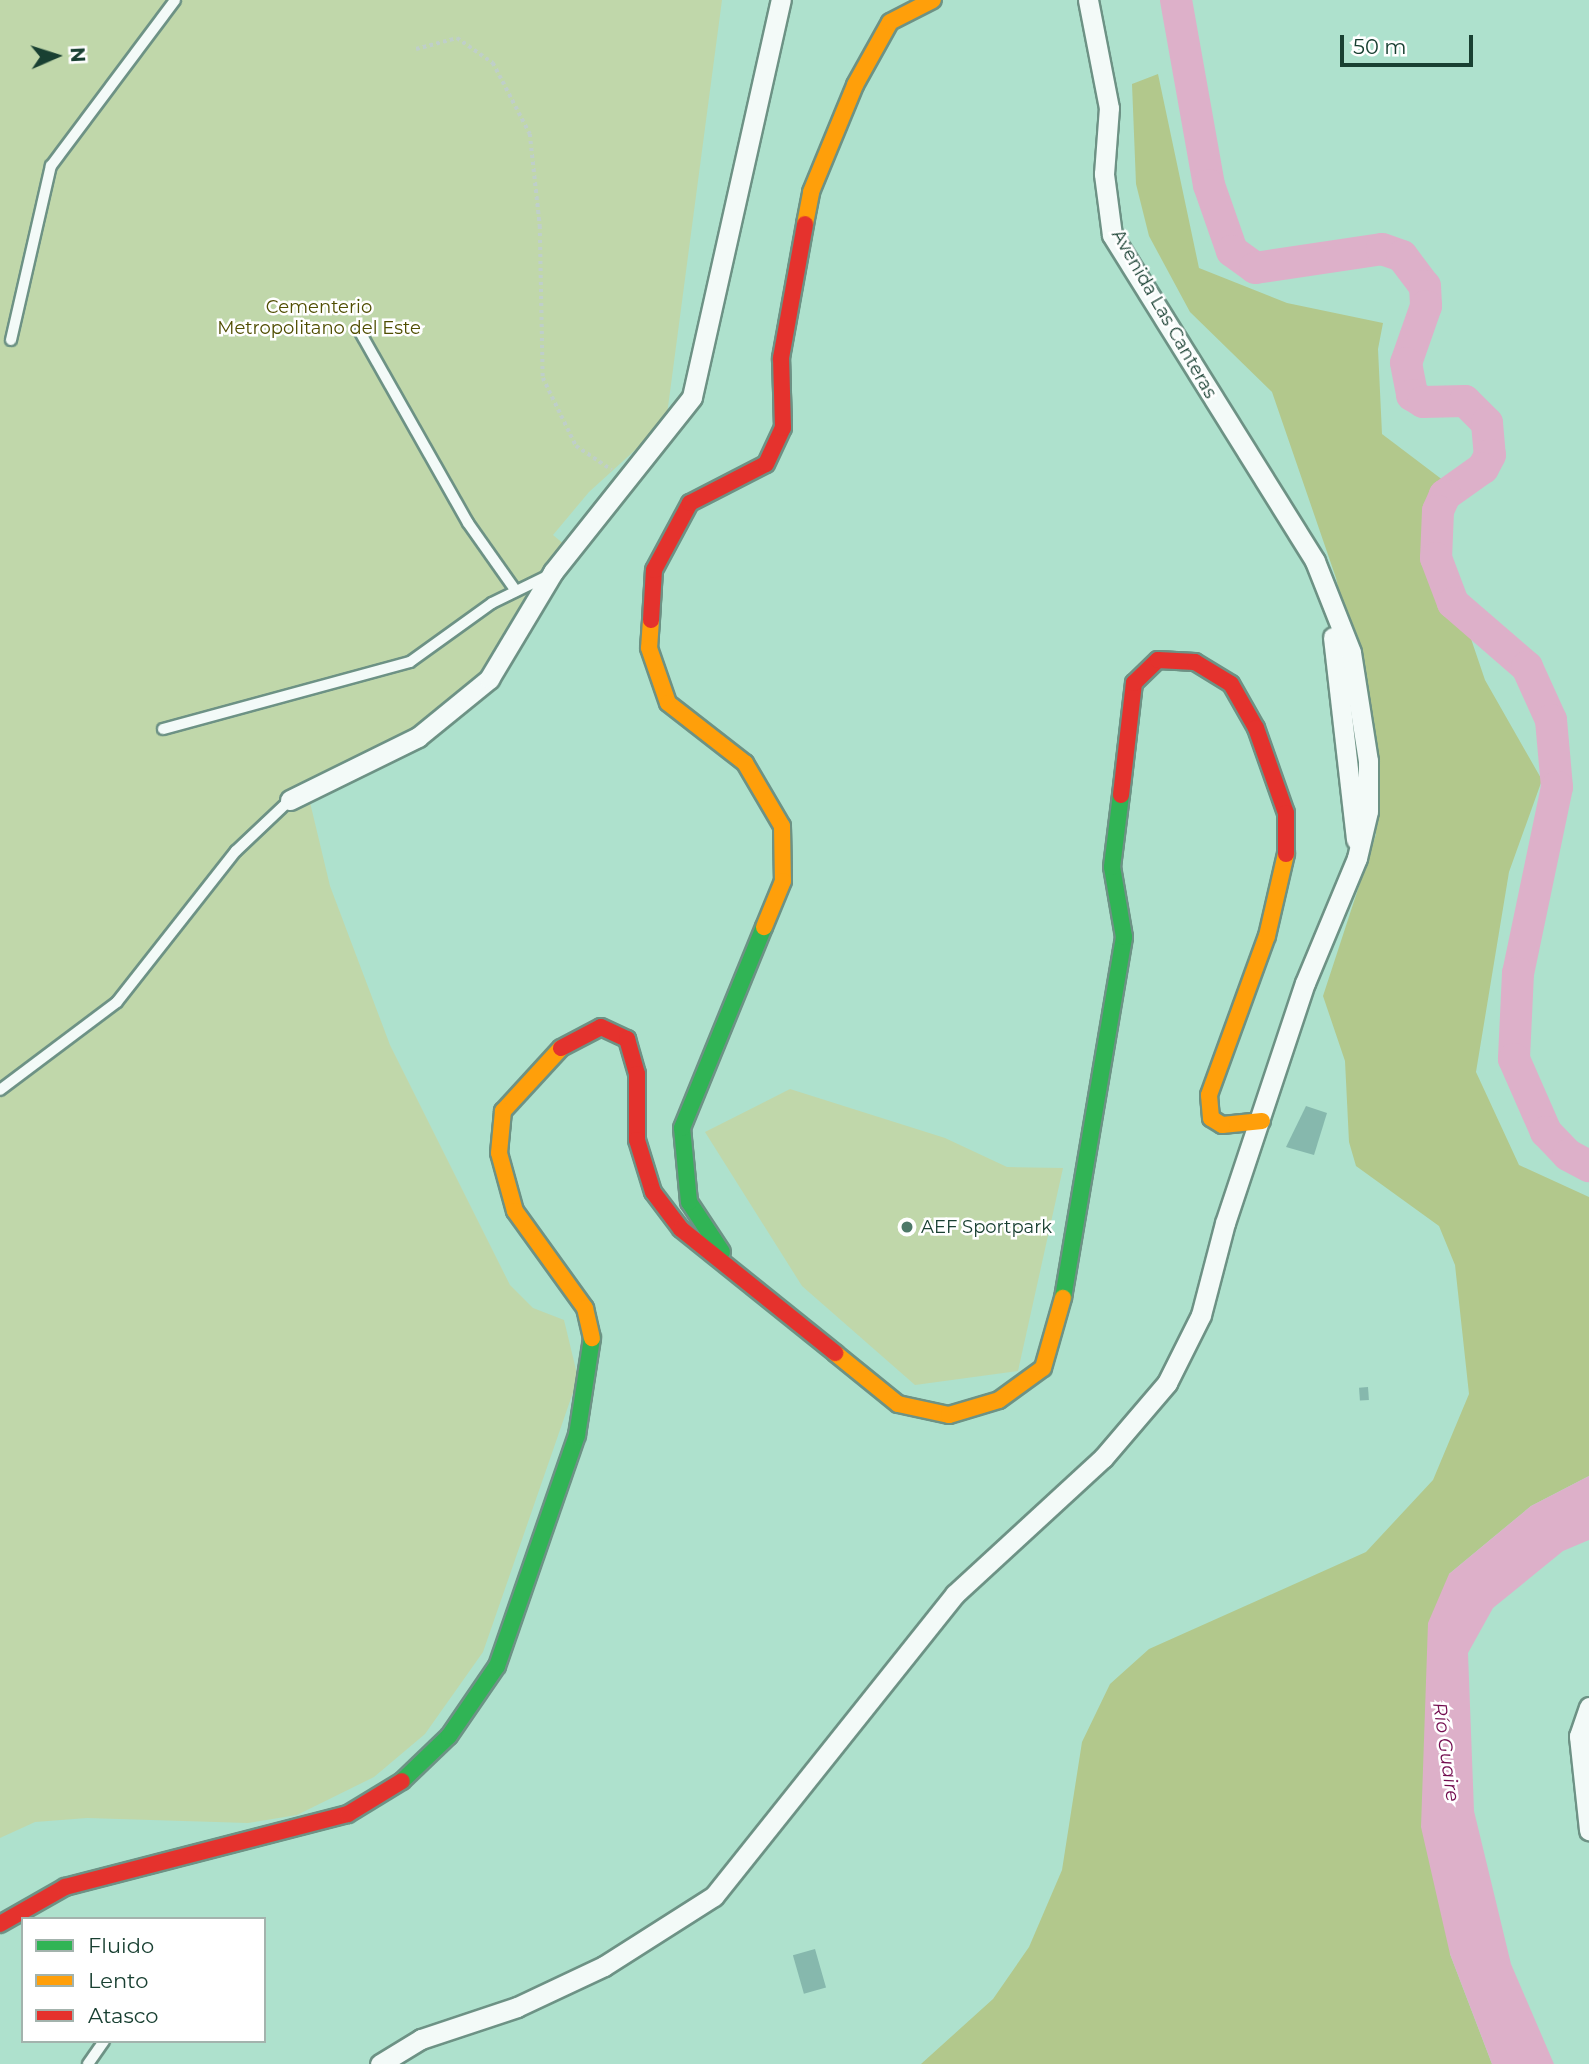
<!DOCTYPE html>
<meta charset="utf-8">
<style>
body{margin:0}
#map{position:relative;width:1589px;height:2064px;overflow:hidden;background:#aee1cd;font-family:Montserrat,sans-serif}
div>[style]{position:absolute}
.green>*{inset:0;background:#c0d7aa}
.forest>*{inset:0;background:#b2c88c}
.water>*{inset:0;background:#ddb0c9}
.river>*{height:32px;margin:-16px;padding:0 16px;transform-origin:16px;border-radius:16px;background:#ddb0c9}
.building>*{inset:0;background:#86b8ad;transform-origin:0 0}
.path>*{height:3.5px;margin-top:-1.75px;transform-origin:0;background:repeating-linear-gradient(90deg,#bfcfc9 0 3.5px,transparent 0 7px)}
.roads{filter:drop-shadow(2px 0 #6d9285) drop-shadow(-2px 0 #6d9285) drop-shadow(0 2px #6d9285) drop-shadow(0 -2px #6d9285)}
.lane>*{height:10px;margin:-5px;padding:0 5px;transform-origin:5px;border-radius:5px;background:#f3faf8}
.street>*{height:19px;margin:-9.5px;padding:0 9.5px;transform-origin:9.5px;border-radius:9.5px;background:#f3faf8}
.fast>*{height:16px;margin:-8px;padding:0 8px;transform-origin:8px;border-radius:8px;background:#30b455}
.slow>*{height:16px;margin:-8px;padding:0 8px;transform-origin:8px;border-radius:8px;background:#ff9f0a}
.jam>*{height:16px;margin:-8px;padding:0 8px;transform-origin:8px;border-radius:8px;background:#e5322d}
.dots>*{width:19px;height:19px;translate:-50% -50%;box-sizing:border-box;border:4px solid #fff;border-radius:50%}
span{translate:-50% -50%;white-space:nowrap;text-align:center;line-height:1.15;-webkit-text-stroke:5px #fff;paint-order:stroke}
.park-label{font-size:18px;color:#4f4d01}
.street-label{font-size:18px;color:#194032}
.poi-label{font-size:18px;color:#194032}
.left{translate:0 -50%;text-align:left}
.water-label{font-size:19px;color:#720c4e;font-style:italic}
.legend{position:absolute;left:21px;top:1917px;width:245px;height:126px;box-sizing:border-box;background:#fff;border:2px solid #a3b3ad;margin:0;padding:9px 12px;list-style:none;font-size:21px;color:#194032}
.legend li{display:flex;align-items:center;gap:14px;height:35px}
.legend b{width:35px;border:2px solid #a3b3ad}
.north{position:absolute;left:21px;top:21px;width:70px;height:70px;-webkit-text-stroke:5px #fff;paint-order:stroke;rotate:87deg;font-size:19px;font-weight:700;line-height:28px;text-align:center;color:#194032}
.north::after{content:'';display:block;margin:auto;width:24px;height:32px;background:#194032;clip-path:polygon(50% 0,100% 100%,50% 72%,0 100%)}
.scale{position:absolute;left:1340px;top:35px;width:133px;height:32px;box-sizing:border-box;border:4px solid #194032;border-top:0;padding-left:9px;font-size:21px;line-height:24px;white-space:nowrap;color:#194032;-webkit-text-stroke:5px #fff;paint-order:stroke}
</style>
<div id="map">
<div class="green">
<i style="clip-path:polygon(0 0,722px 0,666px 422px,589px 492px,553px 535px,577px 555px,498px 677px,308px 794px,330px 886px,390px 1045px,510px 1285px,533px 1308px,564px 1320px,578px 1378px,483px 1652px,425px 1734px,374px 1777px,297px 1815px,248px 1823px,87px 1818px,35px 1822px,0 1838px)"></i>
<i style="clip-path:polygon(790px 1089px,945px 1138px,1007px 1167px,1063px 1168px,1018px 1371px,915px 1385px,802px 1286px,705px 1132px)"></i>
</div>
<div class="forest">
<i style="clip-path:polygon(1158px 74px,1199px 268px,1287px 303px,1383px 323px,1378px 349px,1382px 434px,1452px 487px,1448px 571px,1485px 680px,1542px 780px,1509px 872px,1476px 1072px,1519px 1165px,1589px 1197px,1589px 1476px,1531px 1506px,1449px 1574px,1450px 1954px,1492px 2064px,921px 2064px,993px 1999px,1029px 1947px,1062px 1870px,1082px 1742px,1110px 1684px,1149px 1649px,1366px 1552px,1433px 1480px,1469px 1394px,1455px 1265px,1439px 1226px,1356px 1166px,1349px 1142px,1345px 1061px,1323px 996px,1376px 834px,1368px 724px,1336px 578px,1272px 392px,1190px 312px,1149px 236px,1136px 184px,1132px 84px)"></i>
</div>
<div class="water">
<i style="clip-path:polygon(1589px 1476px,1589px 1540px,1563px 1551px,1493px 1608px,1468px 1653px,1474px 1811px,1511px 1964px,1554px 2064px,1492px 2064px,1450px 1954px,1421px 1827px,1428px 1623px,1449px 1574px,1531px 1506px)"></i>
</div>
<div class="river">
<i style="left:1176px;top:0;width:188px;rotate:79.9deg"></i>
<i style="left:1209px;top:185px;width:70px;rotate:70.8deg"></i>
<i style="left:1232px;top:251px;width:29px;rotate:36deg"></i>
<i style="left:1255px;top:268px;width:128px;rotate:-8.5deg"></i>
<i style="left:1382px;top:249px;width:21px;rotate:19deg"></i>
<i style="left:1402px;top:256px;width:38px;rotate:53deg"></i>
<i style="left:1425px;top:286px;width:20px;rotate:87deg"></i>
<i style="left:1426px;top:306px;width:60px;rotate:109.3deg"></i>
<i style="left:1406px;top:363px;width:33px;rotate:79deg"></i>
<i style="left:1412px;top:395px;width:13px;rotate:32deg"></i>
<i style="left:1423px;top:402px;width:42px;rotate:-1.4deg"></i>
<i style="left:1465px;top:401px;width:31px;rotate:45deg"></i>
<i style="left:1487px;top:423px;width:32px;rotate:85deg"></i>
<i style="left:1490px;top:455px;width:15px;rotate:118deg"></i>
<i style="left:1483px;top:468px;width:47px;rotate:144.6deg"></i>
<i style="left:1445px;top:495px;width:17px;rotate:114deg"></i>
<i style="left:1438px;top:511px;width:47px;rotate:92.4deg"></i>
<i style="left:1436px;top:558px;width:48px;rotate:69.3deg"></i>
<i style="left:1453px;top:603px;width:98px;rotate:40.9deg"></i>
<i style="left:1527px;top:667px;width:58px;rotate:65.6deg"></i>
<i style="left:1551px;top:720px;width:67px;rotate:84.9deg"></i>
<i style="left:1557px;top:787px;width:190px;rotate:101.8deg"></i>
<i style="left:1518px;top:973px;width:86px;rotate:92.7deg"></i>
<i style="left:1514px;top:1059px;width:80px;rotate:66.3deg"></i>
<i style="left:1546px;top:1132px;width:32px;rotate:46deg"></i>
<i style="left:1568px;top:1155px;width:24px;rotate:28deg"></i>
</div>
<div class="building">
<i style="clip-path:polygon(1306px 1106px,1327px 1113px,1314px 1155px,1286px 1147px)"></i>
<i style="left:1368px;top:1387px;width:13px;height:9px;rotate:86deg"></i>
<i style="left:815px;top:1949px;width:40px;height:23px;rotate:74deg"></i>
</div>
<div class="path">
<i style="left:416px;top:49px;width:42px;rotate:-15deg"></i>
<i style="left:457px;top:38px;width:44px;rotate:34.8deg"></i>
<i style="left:493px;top:63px;width:80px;rotate:62.5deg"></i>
<i style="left:530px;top:134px;width:93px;rotate:83.8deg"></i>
<i style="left:540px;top:226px;width:152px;rotate:88.9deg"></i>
<i style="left:543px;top:378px;width:76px;rotate:64.1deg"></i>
<i style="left:576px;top:446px;width:43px;rotate:33.7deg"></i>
</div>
<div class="roads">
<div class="lane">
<i style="left:360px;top:332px;width:219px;rotate:60.5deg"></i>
<i style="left:468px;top:523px;width:83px;rotate:54.8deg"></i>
<i style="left:11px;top:340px;width:179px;rotate:-77.1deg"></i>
<i style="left:51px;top:166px;width:207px;rotate:-53.2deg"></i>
<i style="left:163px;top:729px;width:256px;rotate:-15.2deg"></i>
<i style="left:410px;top:662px;width:101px;rotate:-35.7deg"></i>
<i style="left:492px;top:603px;width:61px;rotate:-26.1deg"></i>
<i style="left:0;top:1090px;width:146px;rotate:-36.9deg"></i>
<i style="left:117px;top:1002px;width:192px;rotate:-51.8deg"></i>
<i style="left:236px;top:851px;width:74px;rotate:-43.4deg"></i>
<i style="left:88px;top:2064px;width:28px;rotate:-55deg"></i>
</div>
<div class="street">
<i style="left:1333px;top:637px;width:204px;rotate:83.5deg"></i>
<i style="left:290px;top:800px;width:143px;rotate:-26.2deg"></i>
<i style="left:418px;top:737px;width:92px;rotate:-39.2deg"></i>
<i style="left:489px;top:679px;width:125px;rotate:-59.1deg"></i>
<i style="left:553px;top:572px;width:223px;rotate:-51.5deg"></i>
<i style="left:692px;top:397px;width:407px;rotate:-77.4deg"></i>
<i style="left:1589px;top:1707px;width:31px;rotate:109deg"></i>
<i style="left:1579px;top:1736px;width:95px;rotate:83.9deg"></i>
<i style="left:380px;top:2064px;width:48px;rotate:-31.4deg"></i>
<i style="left:421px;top:2039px;width:101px;rotate:-18.4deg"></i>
<i style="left:517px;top:2007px;width:96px;rotate:-25.2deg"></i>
<i style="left:604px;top:1966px;width:130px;rotate:-32.5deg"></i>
<i style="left:714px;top:1896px;width:386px;rotate:-51.4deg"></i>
<i style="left:955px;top:1594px;width:201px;rotate:-42.6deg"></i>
<i style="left:1103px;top:1458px;width:99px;rotate:-49.5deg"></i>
<i style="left:1167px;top:1383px;width:76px;rotate:-63.4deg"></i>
<i style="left:1201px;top:1315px;width:95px;rotate:-75.4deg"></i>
<i style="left:1225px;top:1223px;width:253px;rotate:-71.6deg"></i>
<i style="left:1305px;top:983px;width:135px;rotate:-67.4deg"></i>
<i style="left:1357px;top:858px;width:48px;rotate:-76.8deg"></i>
<i style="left:1368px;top:811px;width:50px;rotate:-90deg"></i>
<i style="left:1368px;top:761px;width:110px;rotate:-98.9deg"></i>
<i style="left:1351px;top:652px;width:98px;rotate:-111.6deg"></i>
<i style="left:1315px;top:561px;width:384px;rotate:-121.9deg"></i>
<i style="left:1112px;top:235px;width:62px;rotate:-97.5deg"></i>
<i style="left:1104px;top:174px;width:66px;rotate:-85.7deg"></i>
<i style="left:1109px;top:108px;width:110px;rotate:-101deg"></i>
</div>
<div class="fast">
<i style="left:722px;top:1252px;width:60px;rotate:-123.4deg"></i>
<i style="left:689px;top:1202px;width:74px;rotate:-95.4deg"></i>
<i style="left:682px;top:1128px;width:217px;rotate:-67.8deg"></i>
<i style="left:1063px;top:1298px;width:366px;rotate:-80.4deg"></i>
<i style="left:1124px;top:937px;width:71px;rotate:-99.7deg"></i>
<i style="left:1112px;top:867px;width:73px;rotate:-82.9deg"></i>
<i style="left:402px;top:1781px;width:65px;rotate:-43.8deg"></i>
<i style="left:449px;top:1736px;width:85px;rotate:-55.6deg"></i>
<i style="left:497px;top:1666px;width:244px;rotate:-70.9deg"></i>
<i style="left:577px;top:1435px;width:98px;rotate:-81.2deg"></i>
</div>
<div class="slow">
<i style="left:805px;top:224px;width:33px;rotate:-79deg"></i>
<i style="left:811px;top:192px;width:116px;rotate:-67.6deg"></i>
<i style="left:855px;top:85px;width:72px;rotate:-60.9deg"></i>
<i style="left:890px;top:22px;width:48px;rotate:-27.1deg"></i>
<i style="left:651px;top:620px;width:28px;rotate:94deg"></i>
<i style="left:649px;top:648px;width:58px;rotate:70.9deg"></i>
<i style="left:668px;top:703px;width:98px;rotate:37.9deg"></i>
<i style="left:745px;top:763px;width:73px;rotate:59.6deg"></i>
<i style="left:782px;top:826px;width:55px;rotate:89deg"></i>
<i style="left:783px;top:881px;width:50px;rotate:112.4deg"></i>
<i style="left:561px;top:1048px;width:86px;rotate:132.6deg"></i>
<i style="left:503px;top:1111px;width:42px;rotate:95.4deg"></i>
<i style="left:499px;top:1153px;width:60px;rotate:74.6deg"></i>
<i style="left:515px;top:1211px;width:120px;rotate:54.2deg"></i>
<i style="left:585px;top:1308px;width:31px;rotate:77deg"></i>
<i style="left:1262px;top:1121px;width:40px;rotate:174.3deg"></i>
<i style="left:1222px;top:1125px;width:13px;rotate:-148deg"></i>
<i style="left:1211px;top:1118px;width:23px;rotate:-95deg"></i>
<i style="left:1209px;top:1095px;width:169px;rotate:-70deg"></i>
<i style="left:1267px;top:936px;width:84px;rotate:-77deg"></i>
<i style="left:835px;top:1353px;width:81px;rotate:39deg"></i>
<i style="left:898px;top:1404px;width:52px;rotate:12.2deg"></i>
<i style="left:949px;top:1415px;width:52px;rotate:-16.7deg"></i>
<i style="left:999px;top:1400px;width:54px;rotate:-36deg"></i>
<i style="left:1043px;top:1368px;width:73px;rotate:-74.1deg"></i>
</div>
<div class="jam">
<i style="left:651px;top:620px;width:50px;rotate:-86.6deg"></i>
<i style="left:654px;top:570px;width:76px;rotate:-61.8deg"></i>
<i style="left:690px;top:503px;width:85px;rotate:-27.2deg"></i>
<i style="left:766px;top:464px;width:40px;rotate:-65deg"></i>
<i style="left:783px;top:428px;width:70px;rotate:-91.6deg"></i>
<i style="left:781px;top:358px;width:136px;rotate:-79.8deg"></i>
<i style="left:1121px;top:795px;width:113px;rotate:-83.4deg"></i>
<i style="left:1134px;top:683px;width:33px;rotate:-44deg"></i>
<i style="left:1158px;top:660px;width:37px;rotate:3deg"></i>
<i style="left:1195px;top:662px;width:42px;rotate:31.4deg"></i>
<i style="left:1231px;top:684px;width:51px;rotate:60.4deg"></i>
<i style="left:1256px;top:728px;width:90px;rotate:70.6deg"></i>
<i style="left:1286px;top:813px;width:41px;rotate:90deg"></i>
<i style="left:561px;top:1048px;width:45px;rotate:-27.7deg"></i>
<i style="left:601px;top:1027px;width:29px;rotate:25deg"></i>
<i style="left:627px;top:1039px;width:36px;rotate:74deg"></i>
<i style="left:637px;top:1074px;width:66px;rotate:90deg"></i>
<i style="left:637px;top:1140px;width:54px;rotate:72.9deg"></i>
<i style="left:653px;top:1192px;width:46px;rotate:52.9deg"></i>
<i style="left:681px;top:1229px;width:198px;rotate:38.8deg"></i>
<i style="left:0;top:1924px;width:75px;rotate:-29.6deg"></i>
<i style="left:65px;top:1887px;width:292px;rotate:-14.5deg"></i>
<i style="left:348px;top:1814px;width:63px;rotate:-31.4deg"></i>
</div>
</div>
<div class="dots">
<i style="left:907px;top:1227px;background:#4d7868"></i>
</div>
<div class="park-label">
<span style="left:319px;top:318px">Cementerio<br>Metropolitano del Este</span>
</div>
<div class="street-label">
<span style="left:1164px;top:314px;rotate:60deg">Avenida Las Canteras</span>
</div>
<div class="poi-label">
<span class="left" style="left:921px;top:1227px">AEF Sportpark</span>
</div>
<div class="water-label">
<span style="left:1446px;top:1752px;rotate:82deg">Río Guaire</span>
</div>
<ul class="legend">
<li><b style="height:9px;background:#30b455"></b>Fluido</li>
<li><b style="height:9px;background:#ff9f0a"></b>Lento</li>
<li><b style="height:9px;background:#e5322d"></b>Atasco</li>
</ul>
<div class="north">N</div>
<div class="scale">50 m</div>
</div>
